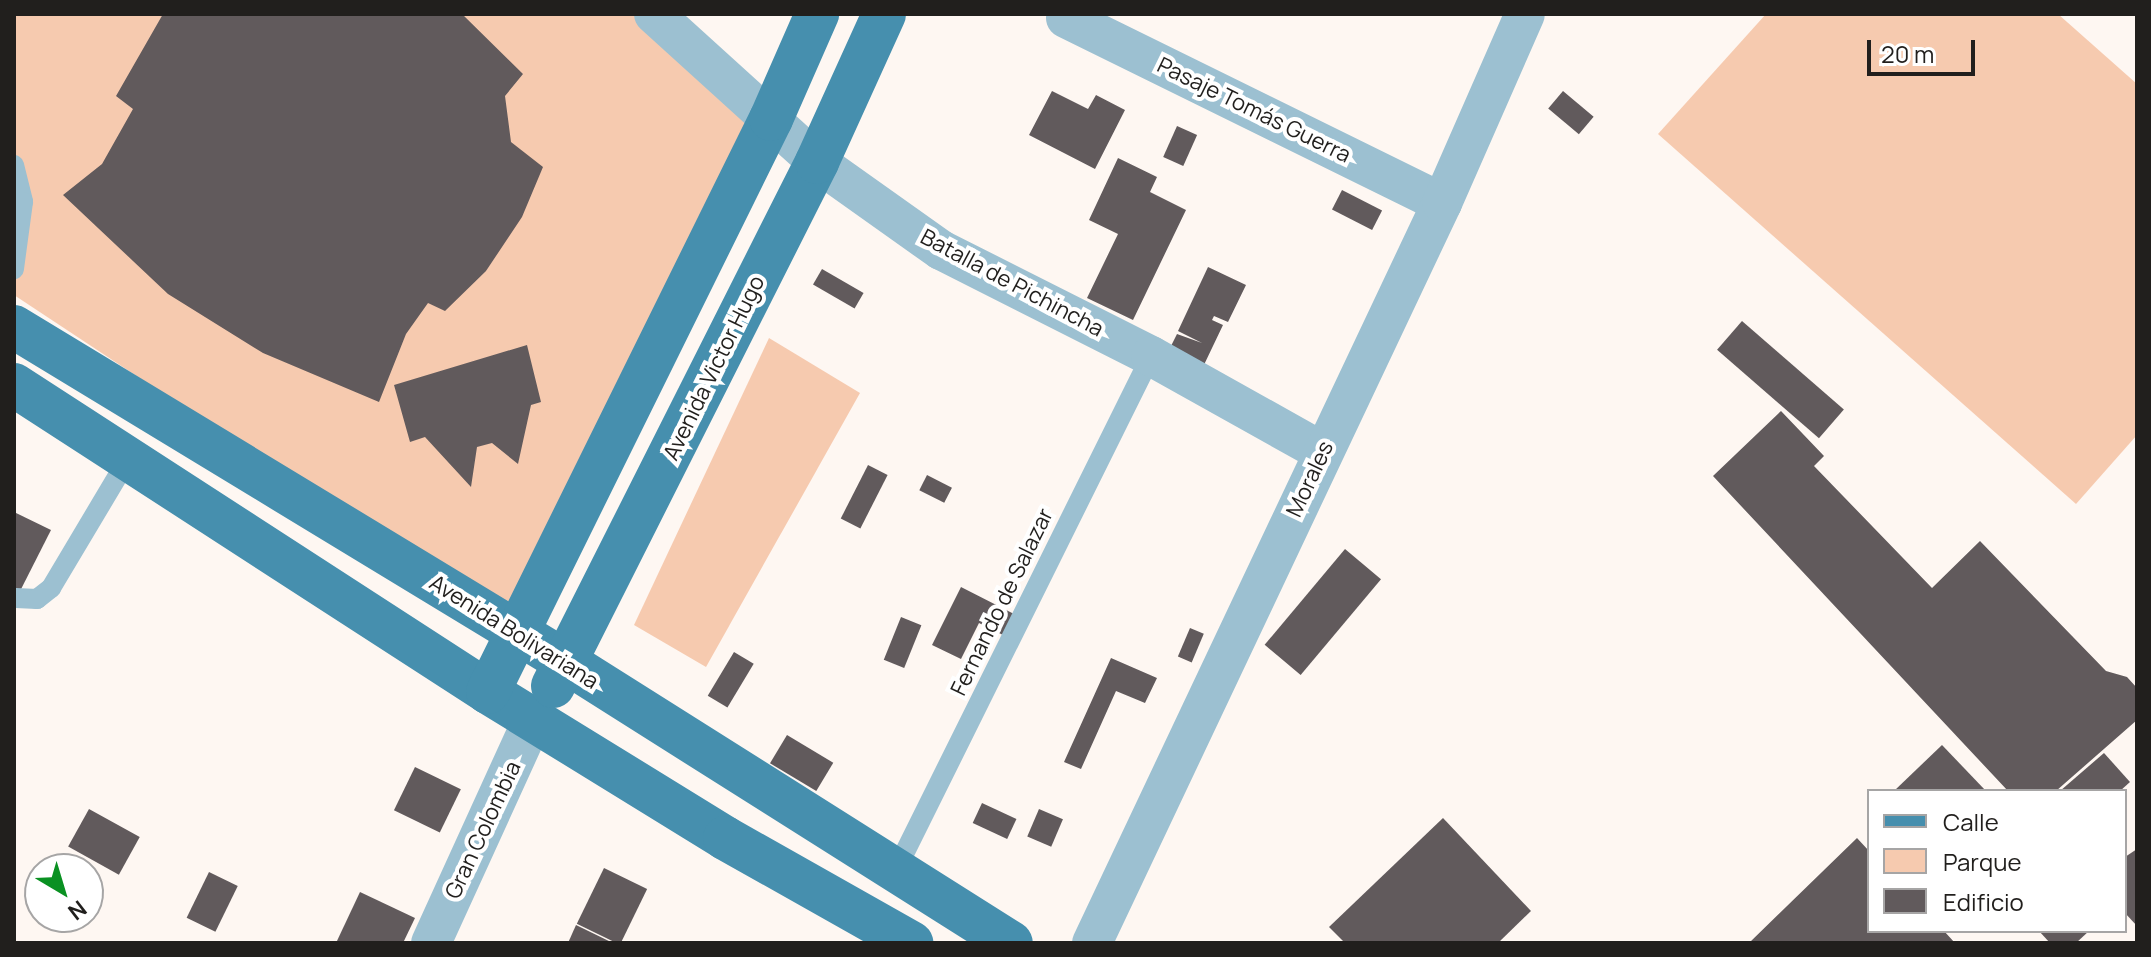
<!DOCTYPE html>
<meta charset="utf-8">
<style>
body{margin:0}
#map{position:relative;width:2151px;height:957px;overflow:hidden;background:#fef7f2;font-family:Manrope,sans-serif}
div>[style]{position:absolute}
.green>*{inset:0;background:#f6caaf}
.building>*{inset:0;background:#615a5c;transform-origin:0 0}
.service>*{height:20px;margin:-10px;padding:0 10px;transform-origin:10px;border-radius:10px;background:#9cc0d1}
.minor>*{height:40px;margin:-20px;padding:0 20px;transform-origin:20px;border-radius:20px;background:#9cc0d1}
.primary>*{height:44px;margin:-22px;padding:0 22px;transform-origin:22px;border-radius:22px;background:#468fae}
span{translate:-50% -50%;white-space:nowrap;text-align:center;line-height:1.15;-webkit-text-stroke:8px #fff;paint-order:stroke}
.street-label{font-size:22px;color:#211f1d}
.frame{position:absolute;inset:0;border:16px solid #211f1d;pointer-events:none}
.legend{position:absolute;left:1867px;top:789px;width:260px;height:144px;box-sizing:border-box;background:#fff;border:2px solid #a6a5a5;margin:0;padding:10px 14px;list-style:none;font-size:24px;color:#211f1d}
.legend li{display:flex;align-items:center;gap:16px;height:40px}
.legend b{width:40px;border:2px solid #a6a5a5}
.north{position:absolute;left:24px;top:853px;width:80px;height:80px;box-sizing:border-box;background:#fff;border:2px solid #a6a5a5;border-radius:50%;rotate:142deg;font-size:22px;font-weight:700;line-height:32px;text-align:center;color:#211f1d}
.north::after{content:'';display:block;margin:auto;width:28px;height:36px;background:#0a9122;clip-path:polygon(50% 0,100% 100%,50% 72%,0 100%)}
.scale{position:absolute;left:1867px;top:40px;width:108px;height:36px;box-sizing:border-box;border:4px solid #211f1d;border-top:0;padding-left:10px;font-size:24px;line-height:28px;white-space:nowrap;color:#211f1d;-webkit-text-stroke:6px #fff;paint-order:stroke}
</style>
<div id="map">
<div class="green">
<i style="clip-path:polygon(14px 14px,654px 14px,771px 119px,518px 628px,14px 295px)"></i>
<i style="clip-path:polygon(1766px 14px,2058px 14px,2137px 84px,2137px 435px,2076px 504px,1658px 134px)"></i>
<i style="clip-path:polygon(769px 338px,860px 393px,706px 667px,634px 625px)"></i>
</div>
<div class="building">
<i style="clip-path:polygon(163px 14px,462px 14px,523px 74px,505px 96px,511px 142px,543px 167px,522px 217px,486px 271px,445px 311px,428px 303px,406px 334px,379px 402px,263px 353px,168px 294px,63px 195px,102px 164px,133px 109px,116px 96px)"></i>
<i style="clip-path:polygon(1052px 91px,1088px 109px,1096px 95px,1125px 110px,1095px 169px,1029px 135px)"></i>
<i style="left:1563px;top:91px;width:40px;height:23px;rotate:40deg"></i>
<i style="left:1177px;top:126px;width:22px;height:34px;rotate:24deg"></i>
<i style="clip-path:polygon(1118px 158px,1157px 177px,1150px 192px,1186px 210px,1133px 320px,1087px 298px,1118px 234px,1089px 220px)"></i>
<i style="left:1342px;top:190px;width:45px;height:22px;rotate:27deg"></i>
<i style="clip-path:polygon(1208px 267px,1246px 285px,1228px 322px,1214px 316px,1212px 320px,1223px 325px,1202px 369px,1168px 352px,1177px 334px,1202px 343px,1178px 331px)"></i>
<i style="left:822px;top:269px;width:48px;height:18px;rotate:30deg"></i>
<i style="left:1742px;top:321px;width:135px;height:38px;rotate:41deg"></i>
<i style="clip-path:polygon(527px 345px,541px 402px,531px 405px,518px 464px,492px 443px,477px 447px,471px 487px,425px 437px,410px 442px,394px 385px)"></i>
<i style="clip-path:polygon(1781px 411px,1824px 456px,1814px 466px,1932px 588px,1980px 541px,2106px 671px,2127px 677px,2137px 688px,2137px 720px,2056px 791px,2008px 791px,1713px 476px)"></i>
<i style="left:868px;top:465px;width:22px;height:60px;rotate:27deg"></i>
<i style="left:927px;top:475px;width:28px;height:17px;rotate:27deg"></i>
<i style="clip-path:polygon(14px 512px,51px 530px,14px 603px)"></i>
<i style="left:1345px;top:549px;width:47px;height:125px;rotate:40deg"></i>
<i style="clip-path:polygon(961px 587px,1016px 615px,1005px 636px,979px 623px,961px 659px,932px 645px)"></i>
<i style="left:901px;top:617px;width:22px;height:46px;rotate:22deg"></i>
<i style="left:1190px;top:628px;width:15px;height:31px;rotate:23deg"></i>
<i style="left:734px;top:652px;width:23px;height:51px;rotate:31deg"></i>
<i style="clip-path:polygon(1111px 658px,1157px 678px,1145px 703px,1116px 691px,1081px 769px,1064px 762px)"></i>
<i style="left:787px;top:735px;width:54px;height:33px;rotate:31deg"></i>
<i style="clip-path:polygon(1942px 745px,1986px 791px,1894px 791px)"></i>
<i style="clip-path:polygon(2104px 753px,2130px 782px,2120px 791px,2060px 791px)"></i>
<i style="left:415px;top:767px;width:51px;height:48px;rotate:26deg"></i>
<i style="left:982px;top:803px;width:38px;height:22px;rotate:25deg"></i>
<i style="left:89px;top:809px;width:58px;height:43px;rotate:29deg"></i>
<i style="left:1039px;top:809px;width:26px;height:30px;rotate:23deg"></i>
<i style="clip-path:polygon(1443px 818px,1531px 911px,1498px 943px,1345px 943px,1329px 927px)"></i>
<i style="clip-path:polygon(1857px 838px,1869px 851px,1869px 931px,1944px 931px,1955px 943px,1749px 943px)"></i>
<i style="clip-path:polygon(2137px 849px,2137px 926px,2125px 913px,2125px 857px)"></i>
<i style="left:604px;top:868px;width:48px;height:62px;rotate:26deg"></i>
<i style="left:209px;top:872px;width:32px;height:51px;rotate:26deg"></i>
<i style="clip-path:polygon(360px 892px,415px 918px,403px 943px,336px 943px)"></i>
<i style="clip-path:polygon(576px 925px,613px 943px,568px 943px)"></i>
<i style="clip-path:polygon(2039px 931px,2089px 931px,2076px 943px,2050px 943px)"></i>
</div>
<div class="service">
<i style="left:14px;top:165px;width:38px;rotate:76deg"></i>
<i style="left:23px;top:202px;width:68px;rotate:97.7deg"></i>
<i style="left:16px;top:598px;width:21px;rotate:3deg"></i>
<i style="left:37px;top:599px;width:18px;rotate:-38deg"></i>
<i style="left:51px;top:588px;width:152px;rotate:-59.2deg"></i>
<i style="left:896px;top:870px;width:574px;rotate:-63.61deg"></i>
</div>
<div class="minor">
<i style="left:654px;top:14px;width:220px;rotate:42.2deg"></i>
<i style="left:817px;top:162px;width:152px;rotate:35.4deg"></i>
<i style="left:941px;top:250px;width:235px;rotate:26.8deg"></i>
<i style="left:1151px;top:356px;width:197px;rotate:29.2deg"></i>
<i style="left:1066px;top:18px;width:419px;rotate:26.2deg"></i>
<i style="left:431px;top:943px;width:248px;rotate:-65.5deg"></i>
<i style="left:1092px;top:943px;width:819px;rotate:-64.69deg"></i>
<i style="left:1442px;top:203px;width:206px;rotate:-66.3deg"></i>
</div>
<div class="primary">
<i style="left:14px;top:327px;width:646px;rotate:31.25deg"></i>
<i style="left:566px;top:662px;width:526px;rotate:32.27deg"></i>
<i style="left:14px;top:385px;width:565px;rotate:32.93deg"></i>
<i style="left:488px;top:692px;width:278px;rotate:31.6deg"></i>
<i style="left:725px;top:838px;width:214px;rotate:29.4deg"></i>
<i style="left:553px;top:686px;width:587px;rotate:-63.26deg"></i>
<i style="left:817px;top:162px;width:162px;rotate:-65.6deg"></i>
<i style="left:488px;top:692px;width:639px;rotate:-63.72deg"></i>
<i style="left:771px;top:119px;width:115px;rotate:-66.3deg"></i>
</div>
<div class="street-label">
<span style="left:1254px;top:110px;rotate:26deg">Pasaje Tomás Guerra</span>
<span style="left:1012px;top:283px;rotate:28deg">Batalla de Pichincha</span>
<span style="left:714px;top:368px;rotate:-64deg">Avenida Victor Hugo</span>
<span style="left:1310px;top:479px;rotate:-65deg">Morales</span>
<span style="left:1002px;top:602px;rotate:-64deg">Fernando de Salazar</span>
<span style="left:514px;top:632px;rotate:32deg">Avenida Bolivariana</span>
<span style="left:483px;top:830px;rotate:-65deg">Gran Colombia</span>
</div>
<div class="frame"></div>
<ul class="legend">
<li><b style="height:10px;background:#468fae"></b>Calle</li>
<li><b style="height:22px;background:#f6caaf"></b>Parque</li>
<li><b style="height:22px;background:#615a5c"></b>Edificio</li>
</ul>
<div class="north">N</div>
<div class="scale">20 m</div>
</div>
